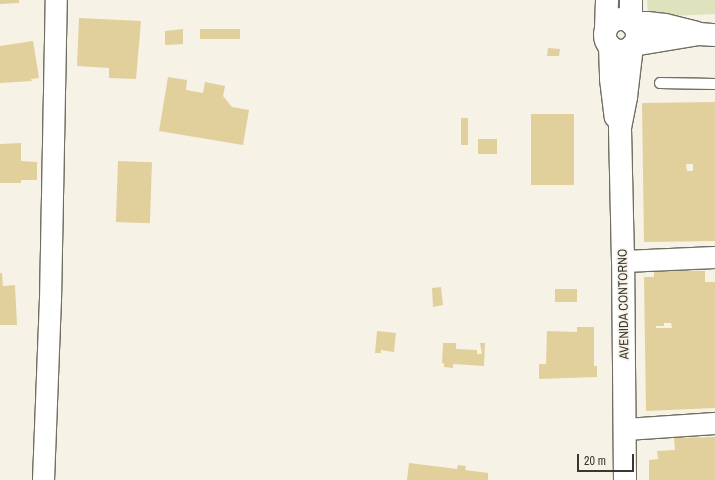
<!DOCTYPE html>
<style>
body{margin:0}
#map{position:relative;width:715px;height:480px;overflow:hidden;background:#f6f2e6;font-family:"Archivo Narrow",sans-serif}
div>[style]{position:absolute}
.green>*{inset:0;background:#dfe3bd}
.building>*{inset:0;background:#e1cf9c;transform-origin:0 0}
.roads{filter:drop-shadow(1px 0 #716e63) drop-shadow(-1px 0 #716e63) drop-shadow(0 1px #716e63) drop-shadow(0 -1px #716e63)}
.lane>*{height:10px;margin:-5px;padding:0 5px;transform-origin:5px;border-radius:5px;background:#fff}
.street>*{height:21px;margin:-10.5px;padding:0 10.5px;transform-origin:10.5px;border-radius:10.5px;background:#fff}
.secondary>*{height:22px;margin:-11px;padding:0 11px;transform-origin:11px;border-radius:11px;background:#fff}
.secondary>.ring{margin:-11px;padding:0;box-sizing:content-box;background:none;border:22px solid #fff;border-radius:50%}
span{translate:-50% -50%;white-space:nowrap;text-align:center;line-height:1.15;-webkit-text-stroke:3px #f6f2e6;paint-order:stroke}
.street-label{font-size:13px;color:#393732}
.scale{position:absolute;left:577px;top:454px;width:57px;height:18px;box-sizing:border-box;border:2px solid #393732;border-top:0;padding-left:5px;font-size:12px;line-height:14px;white-space:nowrap;color:#393732;-webkit-text-stroke:3px #f6f2e6;paint-order:stroke}
</style>
<div id="map">
<div class="green">
<i style="clip-path:polygon(647px 0,715px 0,715px 14px,648px 17px)"></i>
</div>
<div class="building">
<i style="clip-path:polygon(0 0,19px 0,19px 3px,0 4px)"></i>
<i style="clip-path:polygon(79px 18px,141px 21px,136px 79px,109px 78px,109px 68px,77px 66px)"></i>
<i style="clip-path:polygon(183px 29px,183px 44px,165px 45px,165px 31px)"></i>
<i style="left:200px;top:29px;width:40px;height:10px"></i>
<i style="clip-path:polygon(33px 41px,39px 78px,31px 79px,32px 81px,0 83px,0 46px)"></i>
<i style="clip-path:polygon(548px 48px,560px 49px,559px 56px,547px 56px)"></i>
<i style="clip-path:polygon(168px 77px,187px 80px,186px 90px,203px 93px,205px 82px,225px 86px,223px 96px,232px 107px,249px 110px,243px 145px,159px 131px)"></i>
<i style="clip-path:polygon(evenodd,715px 102px,715px 241px,644px 242px,642px 103px,715px 102px,686px 164px,693px 164px,693px 171px,687px 171px,686px 164px)"></i>
<i style="left:531px;top:114px;width:43px;height:71px"></i>
<i style="left:461px;top:118px;width:7px;height:27px"></i>
<i style="left:478px;top:139px;width:19px;height:15px"></i>
<i style="clip-path:polygon(21px 143px,21px 161px,37px 162px,37px 180px,21px 180px,21px 183px,0 183px,0 144px)"></i>
<i style="left:118px;top:161px;width:34px;height:61px;rotate:2deg"></i>
<i style="clip-path:polygon(evenodd,671px 270px,705px 271px,705px 282px,715px 282px,715px 408px,646px 411px,644px 277px,654px 277px,654px 271px,671px 271px,671px 270px,664px 323px,671px 323px,672px 328px,656px 328px,656px 326px,664px 326px,664px 323px)"></i>
<i style="clip-path:polygon(0 273px,2px 273px,3px 286px,15px 285px,17px 325px,0 325px)"></i>
<i style="clip-path:polygon(441px 287px,443px 305px,433px 307px,432px 288px)"></i>
<i style="left:555px;top:289px;width:22px;height:13px"></i>
<i style="clip-path:polygon(577px 327px,594px 327px,594px 366px,597px 366px,597px 377px,539px 379px,539px 364px,546px 364px,547px 331px,577px 332px)"></i>
<i style="clip-path:polygon(377px 331px,396px 333px,394px 352px,381px 350px,381px 353px,375px 353px)"></i>
<i style="clip-path:polygon(443px 343px,456px 343px,456px 349px,477px 350px,477px 354px,482px 354px,480px 343px,485px 343px,484px 366px,453px 364px,453px 368px,444px 367px,444px 363px,442px 363px)"></i>
<i style="clip-path:polygon(715px 437px,715px 480px,649px 480px,649px 460px,658px 459px,657px 451px,675px 450px,674px 438px)"></i>
<i style="clip-path:polygon(409px 463px,457px 469px,458px 465px,466px 466px,465px 470px,488px 473px,488px 480px,407px 480px)"></i>
</div>
<div class="roads">
<div class="lane">
<i style="left:660px;top:83px;width:55px;rotate:1deg"></i>
</div>
<div class="street">
<i style="left:623px;top:261px;width:92px;rotate:-2.5deg"></i>
<i style="left:625px;top:429px;width:90px;rotate:-3.8deg"></i>
<i style="left:43px;top:480px;width:180px;rotate:-87.8deg"></i>
<i style="left:50px;top:300px;width:300px;rotate:-88.9deg"></i>
</div>
<div class="secondary">
<i class="ring" style="left:605px;top:19px;width:10px;height:10px"></i>
<i style="left:631px;top:23px;width:23px;rotate:-90deg"></i>
<i style="left:632px;top:23px;width:15px"></i>
<i style="left:647px;top:23px;width:18px;rotate:6deg"></i>
<i style="left:665px;top:25px;width:32px;rotate:14deg"></i>
<i style="left:606px;top:29px;width:29px;rotate:-88deg"></i>
<i style="left:633px;top:45px;width:67px;rotate:-9.5deg"></i>
<i style="left:699px;top:34px;width:16px;rotate:4deg"></i>
<i style="left:610px;top:46px;width:33px;rotate:88deg"></i>
<i style="left:611px;top:79px;width:38px;rotate:83deg"></i>
<i style="left:625px;top:480px;width:219px;rotate:-90.5deg"></i>
<i style="left:623px;top:261px;width:133px;rotate:-91.3deg"></i>
<i style="left:620px;top:128px;width:32px;rotate:-79deg"></i>
<i style="left:626px;top:97px;width:51px;rotate:-83.3deg"></i>
</div>
</div>
<div class="street-label">
<span style="left:624px;top:304px;rotate:-91deg">AVENIDA CONTORNO</span>
</div>
<div class="scale">20 m</div>
</div>
